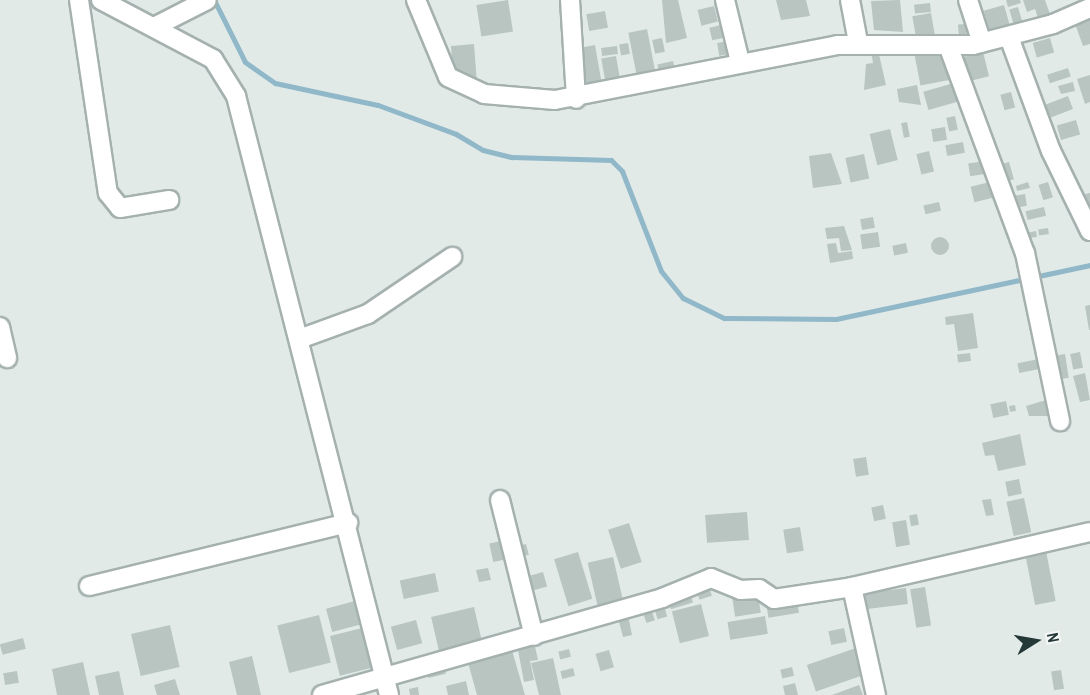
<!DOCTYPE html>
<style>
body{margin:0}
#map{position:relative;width:1090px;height:695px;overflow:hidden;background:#e2eae8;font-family:"Archivo Narrow",sans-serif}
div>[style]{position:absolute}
.stream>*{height:5px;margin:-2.5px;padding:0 2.5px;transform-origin:2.5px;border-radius:2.5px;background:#90b8c9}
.building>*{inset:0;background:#b8c5c1;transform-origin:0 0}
.round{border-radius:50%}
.roads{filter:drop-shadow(2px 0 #a5b1af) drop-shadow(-2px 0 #a5b1af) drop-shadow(0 2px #a5b1af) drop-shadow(0 -2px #a5b1af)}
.minor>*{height:18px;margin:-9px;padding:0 9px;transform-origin:9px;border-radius:9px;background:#fff}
span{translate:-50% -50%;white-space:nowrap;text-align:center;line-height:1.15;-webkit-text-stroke:4.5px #f2f7f5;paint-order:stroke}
.north{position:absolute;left:1006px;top:611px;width:60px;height:60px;-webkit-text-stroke:4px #f2f7f5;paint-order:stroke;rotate:79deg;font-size:16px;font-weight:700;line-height:24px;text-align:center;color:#243937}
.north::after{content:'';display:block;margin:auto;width:21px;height:27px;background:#243937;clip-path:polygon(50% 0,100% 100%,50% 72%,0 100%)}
</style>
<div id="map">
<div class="stream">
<i style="left:214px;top:0;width:69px;rotate:63.4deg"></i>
<i style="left:245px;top:62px;width:37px;rotate:35deg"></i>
<i style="left:275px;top:83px;width:105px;rotate:12.1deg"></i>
<i style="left:378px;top:105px;width:83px;rotate:20.4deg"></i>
<i style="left:456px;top:134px;width:31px;rotate:31deg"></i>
<i style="left:483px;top:150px;width:30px;rotate:14deg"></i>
<i style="left:512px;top:157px;width:99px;rotate:1.7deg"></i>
<i style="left:611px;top:160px;width:16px;rotate:45deg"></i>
<i style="left:622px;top:171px;width:107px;rotate:68.7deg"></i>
<i style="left:661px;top:271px;width:35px;rotate:51deg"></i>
<i style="left:683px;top:298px;width:46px;rotate:26deg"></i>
<i style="left:724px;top:318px;width:112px;rotate:0.5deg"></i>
<i style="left:836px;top:319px;width:260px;rotate:-12deg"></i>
</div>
<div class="building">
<i style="left:508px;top:0;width:32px;height:32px;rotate:81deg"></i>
<i style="clip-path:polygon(662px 0,678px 0,687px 38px,666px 43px)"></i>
<i style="clip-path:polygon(776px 0,806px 0,810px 16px,781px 20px)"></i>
<i style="clip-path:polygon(900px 0,903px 32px,874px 30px,871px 1px)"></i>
<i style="clip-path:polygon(1006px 0,1020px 0,1021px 3px,1008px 7px)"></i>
<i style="clip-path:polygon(1023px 0,1045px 0,1050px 14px,1038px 18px,1035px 9px,1027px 12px)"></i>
<i style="left:930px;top:3px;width:9px;height:16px;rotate:84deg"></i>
<i style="left:1004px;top:5px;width:22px;height:21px;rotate:74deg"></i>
<i style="left:714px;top:6px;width:16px;height:17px;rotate:76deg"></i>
<i style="left:1018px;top:7px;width:18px;height:9px;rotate:74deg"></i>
<i style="left:605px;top:11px;width:17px;height:19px;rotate:80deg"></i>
<i style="left:931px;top:13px;width:22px;height:19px;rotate:80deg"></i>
<i style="clip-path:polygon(1090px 15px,1090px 44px,1083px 46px,1074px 21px)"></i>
<i style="left:966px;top:24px;width:14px;height:8px;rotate:86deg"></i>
<i style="left:721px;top:25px;width:13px;height:12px;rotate:77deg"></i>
<i style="left:647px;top:29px;width:42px;height:19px;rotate:79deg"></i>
<i style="left:662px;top:38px;width:14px;height:10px;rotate:78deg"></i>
<i style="left:1050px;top:38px;width:15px;height:18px;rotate:74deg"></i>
<i style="left:729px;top:41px;width:13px;height:12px;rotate:81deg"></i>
<i style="left:628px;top:43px;width:11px;height:9px;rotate:80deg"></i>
<i style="clip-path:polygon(474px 44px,477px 83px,453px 74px,451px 46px)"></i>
<i style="left:595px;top:45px;width:36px;height:18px;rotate:80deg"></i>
<i style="left:617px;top:46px;width:8px;height:16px;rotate:83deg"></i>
<i style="left:946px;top:49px;width:31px;height:32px;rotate:79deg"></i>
<i style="clip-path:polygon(878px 50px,886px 85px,864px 90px,866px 64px,873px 63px,871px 51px)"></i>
<i style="left:983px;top:52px;width:25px;height:26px;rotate:76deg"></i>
<i style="left:616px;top:56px;width:22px;height:15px;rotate:80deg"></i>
<i style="left:673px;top:61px;width:13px;height:16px;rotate:77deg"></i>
<i style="left:1068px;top:68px;width:9px;height:22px;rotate:72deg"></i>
<i style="clip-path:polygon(1090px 75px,1090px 102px,1085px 104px,1077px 79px)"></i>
<i style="clip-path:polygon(1073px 82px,1075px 91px,1061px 94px,1058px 86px)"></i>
<i style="left:954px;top:83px;width:19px;height:32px;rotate:74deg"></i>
<i style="clip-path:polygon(917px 85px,921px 105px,899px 102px,897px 89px)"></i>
<i style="left:1011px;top:92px;width:16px;height:11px;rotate:75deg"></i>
<i style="left:1068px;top:96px;width:14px;height:25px;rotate:69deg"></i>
<i style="left:955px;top:116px;width:14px;height:9px;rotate:78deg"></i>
<i style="left:1076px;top:120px;width:15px;height:20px;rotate:74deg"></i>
<i style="left:907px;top:122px;width:15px;height:6px;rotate:79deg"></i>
<i style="left:945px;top:127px;width:13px;height:14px;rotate:81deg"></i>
<i style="left:890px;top:129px;width:32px;height:21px;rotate:76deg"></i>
<i style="left:963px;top:142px;width:11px;height:18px;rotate:80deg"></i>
<i style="left:929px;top:151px;width:21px;height:13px;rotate:76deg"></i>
<i style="clip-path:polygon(831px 153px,842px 184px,813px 188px,809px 156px)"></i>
<i style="left:864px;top:154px;width:25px;height:19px;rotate:78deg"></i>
<i style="left:984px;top:161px;width:13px;height:16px;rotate:81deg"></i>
<i style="left:1009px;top:162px;width:18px;height:10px;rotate:74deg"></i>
<i style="left:990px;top:182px;width:16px;height:20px;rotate:76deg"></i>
<i style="clip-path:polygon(1028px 182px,1030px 188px,1017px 191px,1016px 186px)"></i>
<i style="left:1048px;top:182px;width:16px;height:10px;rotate:72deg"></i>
<i style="clip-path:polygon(1090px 193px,1090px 212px,1089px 212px,1085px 194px)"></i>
<i style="left:1025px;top:194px;width:12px;height:10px;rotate:81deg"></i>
<i style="left:939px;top:202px;width:9px;height:16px;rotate:77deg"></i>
<i style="left:1044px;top:207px;width:9px;height:19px;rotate:77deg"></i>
<i style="left:873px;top:217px;width:11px;height:13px;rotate:80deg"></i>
<i style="clip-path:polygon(844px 226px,852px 250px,841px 251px,839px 238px,827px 239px,825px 228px)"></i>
<i style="left:1048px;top:228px;width:6px;height:10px;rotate:81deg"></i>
<i style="clip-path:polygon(1036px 231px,1037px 237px,1027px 238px,1026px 233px)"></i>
<i style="left:878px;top:232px;width:15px;height:18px;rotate:82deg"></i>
<i class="round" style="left:931px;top:237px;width:18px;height:18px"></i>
<i style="clip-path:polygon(836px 243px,838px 253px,852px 251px,853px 259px,830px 263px,827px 244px)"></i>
<i style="left:906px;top:243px;width:10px;height:14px;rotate:79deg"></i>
<i style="clip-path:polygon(1090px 305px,1090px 330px,1089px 330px,1085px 306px)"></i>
<i style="clip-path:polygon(973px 313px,978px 348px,958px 351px,954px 324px,946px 325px,945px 317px)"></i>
<i style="left:1080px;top:352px;width:16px;height:10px;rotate:79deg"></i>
<i style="left:970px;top:353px;width:8px;height:13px;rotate:83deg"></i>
<i style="left:1065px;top:354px;width:24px;height:13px;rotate:81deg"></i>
<i style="left:1039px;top:359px;width:10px;height:22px;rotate:79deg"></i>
<i style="clip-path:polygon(1085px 373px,1090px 400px,1080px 402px,1073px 376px)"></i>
<i style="clip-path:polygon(1046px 400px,1051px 416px,1029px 416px,1026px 406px)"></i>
<i style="left:1006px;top:401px;width:14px;height:16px;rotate:78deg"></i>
<i style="left:1015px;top:405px;width:6px;height:6px;rotate:81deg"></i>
<i style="clip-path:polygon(1020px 434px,1026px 465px,998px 471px,994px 455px,985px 456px,982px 443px)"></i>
<i style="left:866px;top:457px;width:18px;height:13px;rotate:81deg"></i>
<i style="left:1019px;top:479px;width:15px;height:14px;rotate:79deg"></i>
<i style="left:1024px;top:498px;width:35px;height:18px;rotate:78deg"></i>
<i style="clip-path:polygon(991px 499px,994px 515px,986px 516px,982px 500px)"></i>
<i style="left:883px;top:505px;width:14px;height:12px;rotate:78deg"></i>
<i style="left:747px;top:512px;width:28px;height:42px;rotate:86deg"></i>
<i style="left:917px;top:514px;width:11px;height:8px;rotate:80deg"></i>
<i style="left:906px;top:520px;width:25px;height:14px;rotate:81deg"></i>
<i style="left:629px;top:523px;width:41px;height:22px;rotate:72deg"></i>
<i style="left:800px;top:527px;width:24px;height:17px;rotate:81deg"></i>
<i style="left:501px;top:541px;width:19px;height:12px;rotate:78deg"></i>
<i style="left:526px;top:544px;width:11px;height:13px;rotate:75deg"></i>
<i style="left:1046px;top:551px;width:51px;height:21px;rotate:79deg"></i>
<i style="left:578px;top:552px;width:49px;height:25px;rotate:73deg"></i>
<i style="left:613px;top:557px;width:47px;height:26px;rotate:77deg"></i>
<i style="clip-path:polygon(488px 568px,491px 580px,479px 582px,476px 570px)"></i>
<i style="left:543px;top:572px;width:15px;height:22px;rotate:74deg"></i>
<i style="left:435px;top:573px;width:19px;height:36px;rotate:78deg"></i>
<i style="left:925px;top:587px;width:39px;height:15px;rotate:81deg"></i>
<i style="left:906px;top:588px;width:16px;height:41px;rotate:83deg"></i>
<i style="left:710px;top:590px;width:6px;height:13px;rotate:72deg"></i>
<i style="left:690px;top:593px;width:10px;height:23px;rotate:73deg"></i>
<i style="left:758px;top:595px;width:18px;height:26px;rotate:81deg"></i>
<i style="left:797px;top:600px;width:13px;height:31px;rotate:81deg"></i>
<i style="left:355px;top:601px;width:24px;height:30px;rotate:75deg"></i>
<i style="left:663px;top:602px;width:15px;height:10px;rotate:74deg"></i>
<i style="left:701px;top:604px;width:33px;height:30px;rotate:76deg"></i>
<i style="left:650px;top:605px;width:16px;height:9px;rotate:72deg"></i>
<i style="left:474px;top:607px;width:37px;height:44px;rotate:77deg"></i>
<i style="left:319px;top:615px;width:49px;height:43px;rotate:76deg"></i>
<i style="clip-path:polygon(628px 615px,632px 635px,623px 637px,618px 618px)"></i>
<i style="left:765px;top:616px;width:18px;height:38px;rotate:81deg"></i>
<i style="left:416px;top:620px;width:24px;height:26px;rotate:75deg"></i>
<i style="left:170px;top:625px;width:43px;height:40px;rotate:77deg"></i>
<i style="left:362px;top:628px;width:41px;height:33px;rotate:76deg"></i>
<i style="left:844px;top:628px;width:14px;height:16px;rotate:78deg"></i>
<i style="left:23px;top:638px;width:11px;height:24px;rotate:75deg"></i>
<i style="clip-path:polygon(534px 642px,538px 660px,530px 661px,534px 680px,524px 682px,517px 645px)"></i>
<i style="clip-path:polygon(511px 647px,525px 695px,477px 695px,467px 659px)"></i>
<i style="left:856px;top:648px;width:28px;height:52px;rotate:71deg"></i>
<i style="left:569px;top:649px;width:8px;height:11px;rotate:76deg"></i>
<i style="left:609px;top:650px;width:18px;height:14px;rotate:74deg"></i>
<i style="clip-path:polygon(252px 656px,261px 695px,237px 695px,229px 662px)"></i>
<i style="clip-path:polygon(553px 658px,561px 695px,539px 695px,531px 663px)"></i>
<i style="clip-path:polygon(83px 662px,90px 695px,57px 695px,52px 669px)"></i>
<i style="left:444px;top:666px;width:8px;height:18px;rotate:76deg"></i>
<i style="left:792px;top:667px;width:9px;height:12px;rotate:77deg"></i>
<i style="left:573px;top:668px;width:8px;height:13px;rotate:76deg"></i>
<i style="left:1061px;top:670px;width:19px;height:10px;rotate:81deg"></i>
<i style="left:17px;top:671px;width:12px;height:14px;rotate:81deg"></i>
<i style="clip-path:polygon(119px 671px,124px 695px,99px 695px,95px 676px)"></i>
<i style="clip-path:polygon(175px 679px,180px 695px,157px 695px,154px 685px)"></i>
<i style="clip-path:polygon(466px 681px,469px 695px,448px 695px,446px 686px)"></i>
<i style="clip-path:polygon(795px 683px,798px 695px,785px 695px,783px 686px)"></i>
<i style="clip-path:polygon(859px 685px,863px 695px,832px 695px)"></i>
<i style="clip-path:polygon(418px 687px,419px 695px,410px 695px,409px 689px)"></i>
</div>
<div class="roads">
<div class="minor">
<i style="left:79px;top:0;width:195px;rotate:81.5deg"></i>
<i style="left:108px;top:193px;width:19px;rotate:51deg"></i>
<i style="left:120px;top:208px;width:50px;rotate:-9.3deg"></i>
<i style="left:101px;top:0;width:127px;rotate:27.8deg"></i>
<i style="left:213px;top:59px;width:44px;rotate:58.1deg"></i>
<i style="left:236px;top:96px;width:618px;rotate:75.67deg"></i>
<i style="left:416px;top:0;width:83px;rotate:67.4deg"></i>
<i style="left:448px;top:77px;width:40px;rotate:25deg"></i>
<i style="left:484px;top:94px;width:71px;rotate:4.8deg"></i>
<i style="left:555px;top:100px;width:287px;rotate:-11deg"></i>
<i style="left:837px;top:45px;width:136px"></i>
<i style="left:973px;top:45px;width:83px;rotate:-14.7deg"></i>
<i style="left:1053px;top:24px;width:40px;rotate:-23.4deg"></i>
<i style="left:570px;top:0;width:99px;rotate:86.5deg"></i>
<i style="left:725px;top:0;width:64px;rotate:76.4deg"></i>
<i style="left:850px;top:0;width:43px;rotate:79.2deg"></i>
<i style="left:968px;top:0;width:45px;rotate:72deg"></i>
<i style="left:156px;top:26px;width:57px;rotate:-27deg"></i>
<i style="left:1009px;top:37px;width:121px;rotate:69.8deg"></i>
<i style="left:1051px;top:151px;width:89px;rotate:64deg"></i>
<i style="left:949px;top:48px;width:219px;rotate:69.7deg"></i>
<i style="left:1025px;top:253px;width:172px;rotate:78.2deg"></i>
<i style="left:0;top:327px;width:32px;rotate:77deg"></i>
<i style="left:302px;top:338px;width:70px;rotate:-20deg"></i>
<i style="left:368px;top:314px;width:102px;rotate:-34.2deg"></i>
<i style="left:500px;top:500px;width:140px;rotate:76deg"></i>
<i style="left:89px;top:586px;width:267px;rotate:-13.7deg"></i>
<i style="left:852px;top:587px;width:111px;rotate:77.5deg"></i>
<i style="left:322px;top:695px;width:354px;rotate:-15.9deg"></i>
<i style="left:662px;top:598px;width:53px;rotate:-22.2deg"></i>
<i style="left:711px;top:578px;width:32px;rotate:22deg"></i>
<i style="left:741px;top:590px;width:18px;rotate:-3deg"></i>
<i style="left:759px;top:589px;width:18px;rotate:34deg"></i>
<i style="left:774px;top:599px;width:79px;rotate:-8.7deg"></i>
<i style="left:852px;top:587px;width:244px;rotate:-13deg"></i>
</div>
</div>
<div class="north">N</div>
</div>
